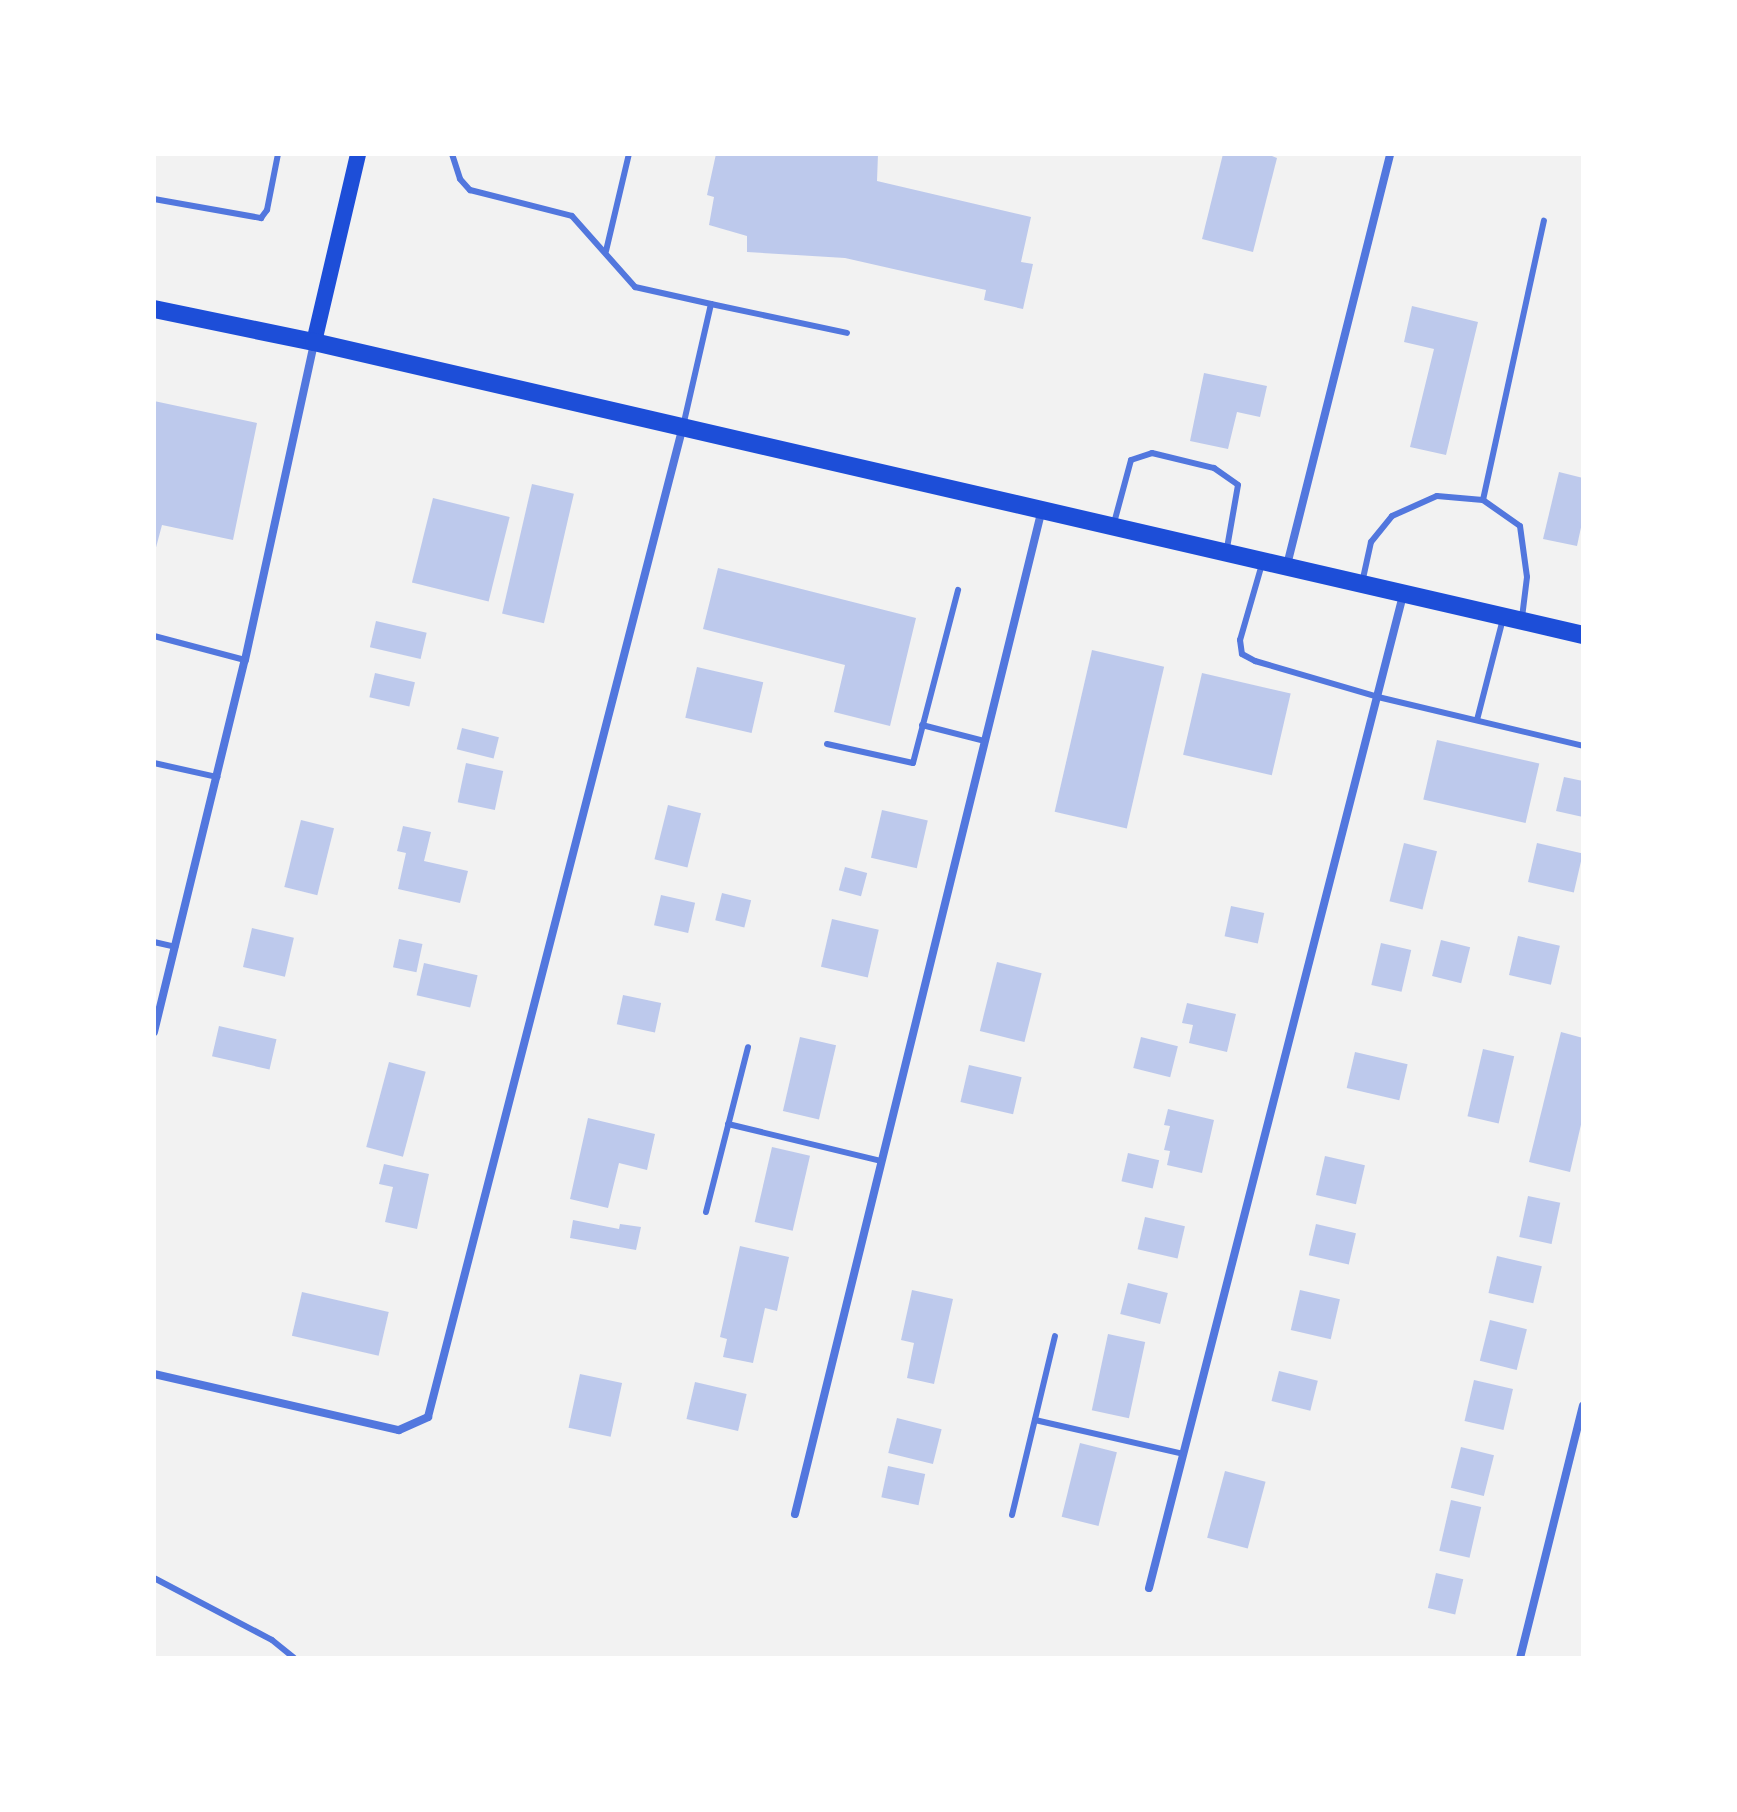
<!DOCTYPE html>
<style>
body{margin:0}
#map{position:relative;width:1737px;height:1812px;overflow:hidden;background:#f2f2f2;font-family:Mulish,sans-serif}
div>[style]{position:absolute}
.building>*{inset:0;background:#bdc9ec;transform-origin:0 0}
.service>*{height:6px;margin:-3px;padding:0 3px;transform-origin:3px;border-radius:3px;background:#5277de}
.minor>*{height:8px;margin:-4px;padding:0 4px;transform-origin:4px;border-radius:4px;background:#5277de}
.secondary>*{height:16px;margin:-8px;padding:0 8px;transform-origin:8px;border-radius:8px;background:#1d4ed8}
.primary>*{height:18px;margin:-9px;padding:0 9px;transform-origin:9px;border-radius:9px;background:#1d4ed8}
span{translate:-50% -50%;white-space:nowrap;text-align:center;line-height:1.15;-webkit-text-stroke:7px #fff;paint-order:stroke}
.frame{position:absolute;inset:0;border:156px solid #fff;pointer-events:none}
</style>
<div id="map">
<div class="building">
<i style="clip-path:polygon(716px 154px,878px 154px,877px 181px,1031px 217px,1021px 262px,1033px 264px,1023px 309px,984px 300px,986px 290px,845px 258px,747px 252px,747px 236px,709px 225px,714px 197px,707px 195px)"></i>
<i style="clip-path:polygon(1223px 154px,1267px 154px,1277px 158px,1253px 252px,1202px 239px)"></i>
<i style="clip-path:polygon(1412px 306px,1478px 322px,1446px 455px,1410px 447px,1434px 349px,1404px 342px)"></i>
<i style="clip-path:polygon(1204px 373px,1267px 386px,1260px 417px,1237px 412px,1228px 449px,1190px 441px)"></i>
<i style="clip-path:polygon(154px 401px,257px 423px,233px 540px,162px 525px,154px 555px)"></i>
<i style="clip-path:polygon(1559px 472px,1583px 478px,1583px 518px,1577px 546px,1543px 539px)"></i>
<i style="left:532px;top:484px;width:43px;height:133px;rotate:13deg"></i>
<i style="left:433px;top:498px;width:79px;height:87px;rotate:14deg"></i>
<i style="clip-path:polygon(718px 568px,916px 618px,890px 726px,834px 712px,845px 665px,703px 629px)"></i>
<i style="left:376px;top:621px;width:52px;height:27px;rotate:13deg"></i>
<i style="left:1092px;top:650px;width:74px;height:166px;rotate:13deg"></i>
<i style="left:697px;top:667px;width:68px;height:52px;rotate:13deg"></i>
<i style="left:375px;top:673px;width:41px;height:25px;rotate:13deg"></i>
<i style="left:1202px;top:673px;width:91px;height:84px;rotate:13deg"></i>
<i style="left:462px;top:728px;width:38px;height:22px;rotate:14deg"></i>
<i style="left:1437px;top:740px;width:105px;height:61px;rotate:13deg"></i>
<i style="left:466px;top:763px;width:38px;height:40px;rotate:12deg"></i>
<i style="clip-path:polygon(1564px 777px,1583px 781px,1583px 817px,1556px 811px)"></i>
<i style="left:668px;top:805px;width:34px;height:56px;rotate:14deg"></i>
<i style="left:882px;top:810px;width:47px;height:49px;rotate:13deg"></i>
<i style="left:301px;top:820px;width:34px;height:69px;rotate:14deg"></i>
<i style="clip-path:polygon(403px 826px,431px 832px,424px 861px,468px 871px,460px 903px,398px 889px,406px 853px,397px 851px)"></i>
<i style="left:1404px;top:843px;width:34px;height:60px;rotate:14deg"></i>
<i style="left:1537px;top:843px;width:47px;height:40px;rotate:13deg"></i>
<i style="left:845px;top:867px;width:23px;height:24px;rotate:15deg"></i>
<i style="left:722px;top:893px;width:30px;height:28px;rotate:14deg"></i>
<i style="left:661px;top:895px;width:35px;height:31px;rotate:13deg"></i>
<i style="left:1231px;top:906px;width:34px;height:31px;rotate:12deg"></i>
<i style="left:832px;top:919px;width:48px;height:49px;rotate:13deg"></i>
<i style="left:252px;top:928px;width:43px;height:40px;rotate:13deg"></i>
<i style="left:1518px;top:936px;width:43px;height:40px;rotate:13deg"></i>
<i style="left:399px;top:939px;width:24px;height:29px;rotate:12deg"></i>
<i style="left:1441px;top:940px;width:30px;height:37px;rotate:14deg"></i>
<i style="left:1381px;top:943px;width:31px;height:43px;rotate:13deg"></i>
<i style="left:997px;top:962px;width:46px;height:71px;rotate:14deg"></i>
<i style="left:424px;top:963px;width:55px;height:33px;rotate:13deg"></i>
<i style="left:623px;top:995px;width:39px;height:30px;rotate:12deg"></i>
<i style="clip-path:polygon(1187px 1003px,1236px 1014px,1227px 1052px,1189px 1043px,1193px 1025px,1182px 1023px)"></i>
<i style="left:219px;top:1026px;width:59px;height:31px;rotate:13deg"></i>
<i style="clip-path:polygon(1561px 1032px,1583px 1038px,1583px 1116px,1570px 1172px,1529px 1162px)"></i>
<i style="left:800px;top:1037px;width:37px;height:76px;rotate:13deg"></i>
<i style="left:1141px;top:1037px;width:38px;height:32px;rotate:14deg"></i>
<i style="left:1483px;top:1049px;width:32px;height:69px;rotate:13deg"></i>
<i style="left:1355px;top:1052px;width:54px;height:37px;rotate:13deg"></i>
<i style="left:389px;top:1062px;width:38px;height:88px;rotate:15deg"></i>
<i style="left:969px;top:1065px;width:54px;height:38px;rotate:13deg"></i>
<i style="clip-path:polygon(1168px 1109px,1214px 1120px,1202px 1173px,1167px 1165px,1170px 1151px,1164px 1150px,1170px 1126px,1164px 1125px)"></i>
<i style="clip-path:polygon(588px 1118px,655px 1134px,647px 1170px,619px 1163px,608px 1208px,570px 1199px)"></i>
<i style="left:772px;top:1147px;width:39px;height:77px;rotate:13deg"></i>
<i style="left:1128px;top:1153px;width:32px;height:29px;rotate:13deg"></i>
<i style="left:1325px;top:1156px;width:41px;height:40px;rotate:13deg"></i>
<i style="clip-path:polygon(384px 1164px,429px 1174px,417px 1229px,385px 1222px,393px 1187px,379px 1184px)"></i>
<i style="left:1528px;top:1196px;width:33px;height:42px;rotate:12deg"></i>
<i style="left:1145px;top:1217px;width:41px;height:33px;rotate:13deg"></i>
<i style="clip-path:polygon(573px 1220px,619px 1229px,620px 1224px,641px 1227px,636px 1250px,570px 1238px)"></i>
<i style="left:1316px;top:1224px;width:41px;height:32px;rotate:13deg"></i>
<i style="clip-path:polygon(740px 1246px,789px 1257px,777px 1311px,765px 1308px,753px 1363px,723px 1357px,727px 1339px,720px 1337px)"></i>
<i style="left:1497px;top:1256px;width:46px;height:38px;rotate:13deg"></i>
<i style="left:1128px;top:1283px;width:41px;height:32px;rotate:14deg"></i>
<i style="clip-path:polygon(912px 1290px,953px 1299px,934px 1384px,907px 1378px,914px 1343px,901px 1340px)"></i>
<i style="left:1300px;top:1290px;width:41px;height:41px;rotate:13deg"></i>
<i style="left:302px;top:1292px;width:89px;height:45px;rotate:13deg"></i>
<i style="left:1490px;top:1320px;width:38px;height:42px;rotate:14deg"></i>
<i style="left:1108px;top:1334px;width:38px;height:78px;rotate:12deg"></i>
<i style="left:1279px;top:1371px;width:40px;height:31px;rotate:14deg"></i>
<i style="left:580px;top:1374px;width:43px;height:55px;rotate:12deg"></i>
<i style="left:1474px;top:1380px;width:40px;height:42px;rotate:13deg"></i>
<i style="left:695px;top:1382px;width:53px;height:38px;rotate:13deg"></i>
<i style="left:897px;top:1418px;width:46px;height:36px;rotate:14deg"></i>
<i style="left:1080px;top:1443px;width:38px;height:76px;rotate:14deg"></i>
<i style="left:1461px;top:1447px;width:34px;height:42px;rotate:14deg"></i>
<i style="left:888px;top:1466px;width:38px;height:32px;rotate:12deg"></i>
<i style="left:1225px;top:1471px;width:42px;height:69px;rotate:15deg"></i>
<i style="left:1451px;top:1500px;width:31px;height:52px;rotate:13deg"></i>
<i style="left:1436px;top:1573px;width:28px;height:36px;rotate:13deg"></i>
</div>
<div class="service">
<i style="left:452px;top:154px;width:26px;rotate:72deg"></i>
<i style="left:460px;top:179px;width:15px;rotate:48deg"></i>
<i style="left:470px;top:190px;width:105px;rotate:14.3deg"></i>
<i style="left:572px;top:216px;width:95px;rotate:48.4deg"></i>
<i style="left:635px;top:287px;width:78px;rotate:12.6deg"></i>
<i style="left:711px;top:304px;width:125px;rotate:102.9deg"></i>
<i style="left:154px;top:199px;width:109px;rotate:10.1deg"></i>
<i style="left:261px;top:218px;width:10px;rotate:-53deg"></i>
<i style="left:267px;top:210px;width:57px;rotate:-78.9deg"></i>
<i style="left:606px;top:251px;width:100px;rotate:-76.7deg"></i>
<i style="left:711px;top:304px;width:139px;rotate:12deg"></i>
<i style="left:1483px;top:500px;width:286px;rotate:-77.7deg"></i>
<i style="left:1114px;top:523px;width:65px;rotate:-74.9deg"></i>
<i style="left:1131px;top:460px;width:22px;rotate:-18deg"></i>
<i style="left:1152px;top:453px;width:64px;rotate:13.6deg"></i>
<i style="left:1214px;top:468px;width:29px;rotate:35deg"></i>
<i style="left:1238px;top:485px;width:64px;rotate:99.9deg"></i>
<i style="left:1262px;top:564px;width:79px;rotate:106.1deg"></i>
<i style="left:1240px;top:640px;width:14px;rotate:82deg"></i>
<i style="left:1242px;top:654px;width:15px;rotate:28deg"></i>
<i style="left:1255px;top:661px;width:128px;rotate:16.3deg"></i>
<i style="left:1378px;top:697px;width:211px;rotate:13.4deg"></i>
<i style="left:1362px;top:583px;width:42px;rotate:-77.6deg"></i>
<i style="left:1371px;top:542px;width:33px;rotate:-51deg"></i>
<i style="left:1392px;top:516px;width:49px;rotate:-24deg"></i>
<i style="left:1437px;top:496px;width:46px;rotate:5deg"></i>
<i style="left:1483px;top:500px;width:45px;rotate:35.1deg"></i>
<i style="left:1520px;top:526px;width:51px;rotate:82.2deg"></i>
<i style="left:1527px;top:577px;width:41px;rotate:97deg"></i>
<i style="left:154px;top:636px;width:94px;rotate:14.8deg"></i>
<i style="left:1477px;top:720px;width:104px;rotate:-75.6deg"></i>
<i style="left:922px;top:725px;width:65px;rotate:14.3deg"></i>
<i style="left:827px;top:744px;width:88px;rotate:12.5deg"></i>
<i style="left:913px;top:763px;width:179px;rotate:-75.4deg"></i>
<i style="left:154px;top:763px;width:65px;rotate:12.5deg"></i>
<i style="left:154px;top:942px;width:22px;rotate:13deg"></i>
<i style="left:728px;top:1124px;width:157px;rotate:13.6deg"></i>
<i style="left:706px;top:1212px;width:170px;rotate:-75.7deg"></i>
<i style="left:1035px;top:1420px;width:152px;rotate:12.9deg"></i>
<i style="left:1012px;top:1515px;width:184px;rotate:-76.5deg"></i>
<i style="left:154px;top:1578px;width:133px;rotate:27.7deg"></i>
<i style="left:272px;top:1640px;width:28px;rotate:39deg"></i>
</div>
<div class="minor">
<i style="left:1287px;top:565px;width:424px;rotate:-75.9deg"></i>
<i style="left:154px;top:1032px;width:383px;rotate:-76.3deg"></i>
<i style="left:245px;top:660px;width:324px;rotate:-77.7deg"></i>
<i style="left:154px;top:1374px;width:251px;rotate:12.9deg"></i>
<i style="left:399px;top:1430px;width:32px;rotate:-24deg"></i>
<i style="left:428px;top:1417px;width:1019px;rotate:-75.57deg"></i>
<i style="left:795px;top:1514px;width:1031px;rotate:-76.19deg"></i>
<i style="left:1149px;top:1588px;width:1025px;rotate:-75.65deg"></i>
<i style="left:1520px;top:1658px;width:260px;rotate:-76deg"></i>
</div>
<div class="secondary">
<i style="left:314px;top:342px;width:193px;rotate:-76.8deg"></i>
</div>
<div class="primary">
<i style="left:154px;top:309px;width:163px;rotate:11.7deg"></i>
<i style="left:314px;top:342px;width:1302px;rotate:13deg"></i>
</div>
<div class="frame"></div>
</div>
